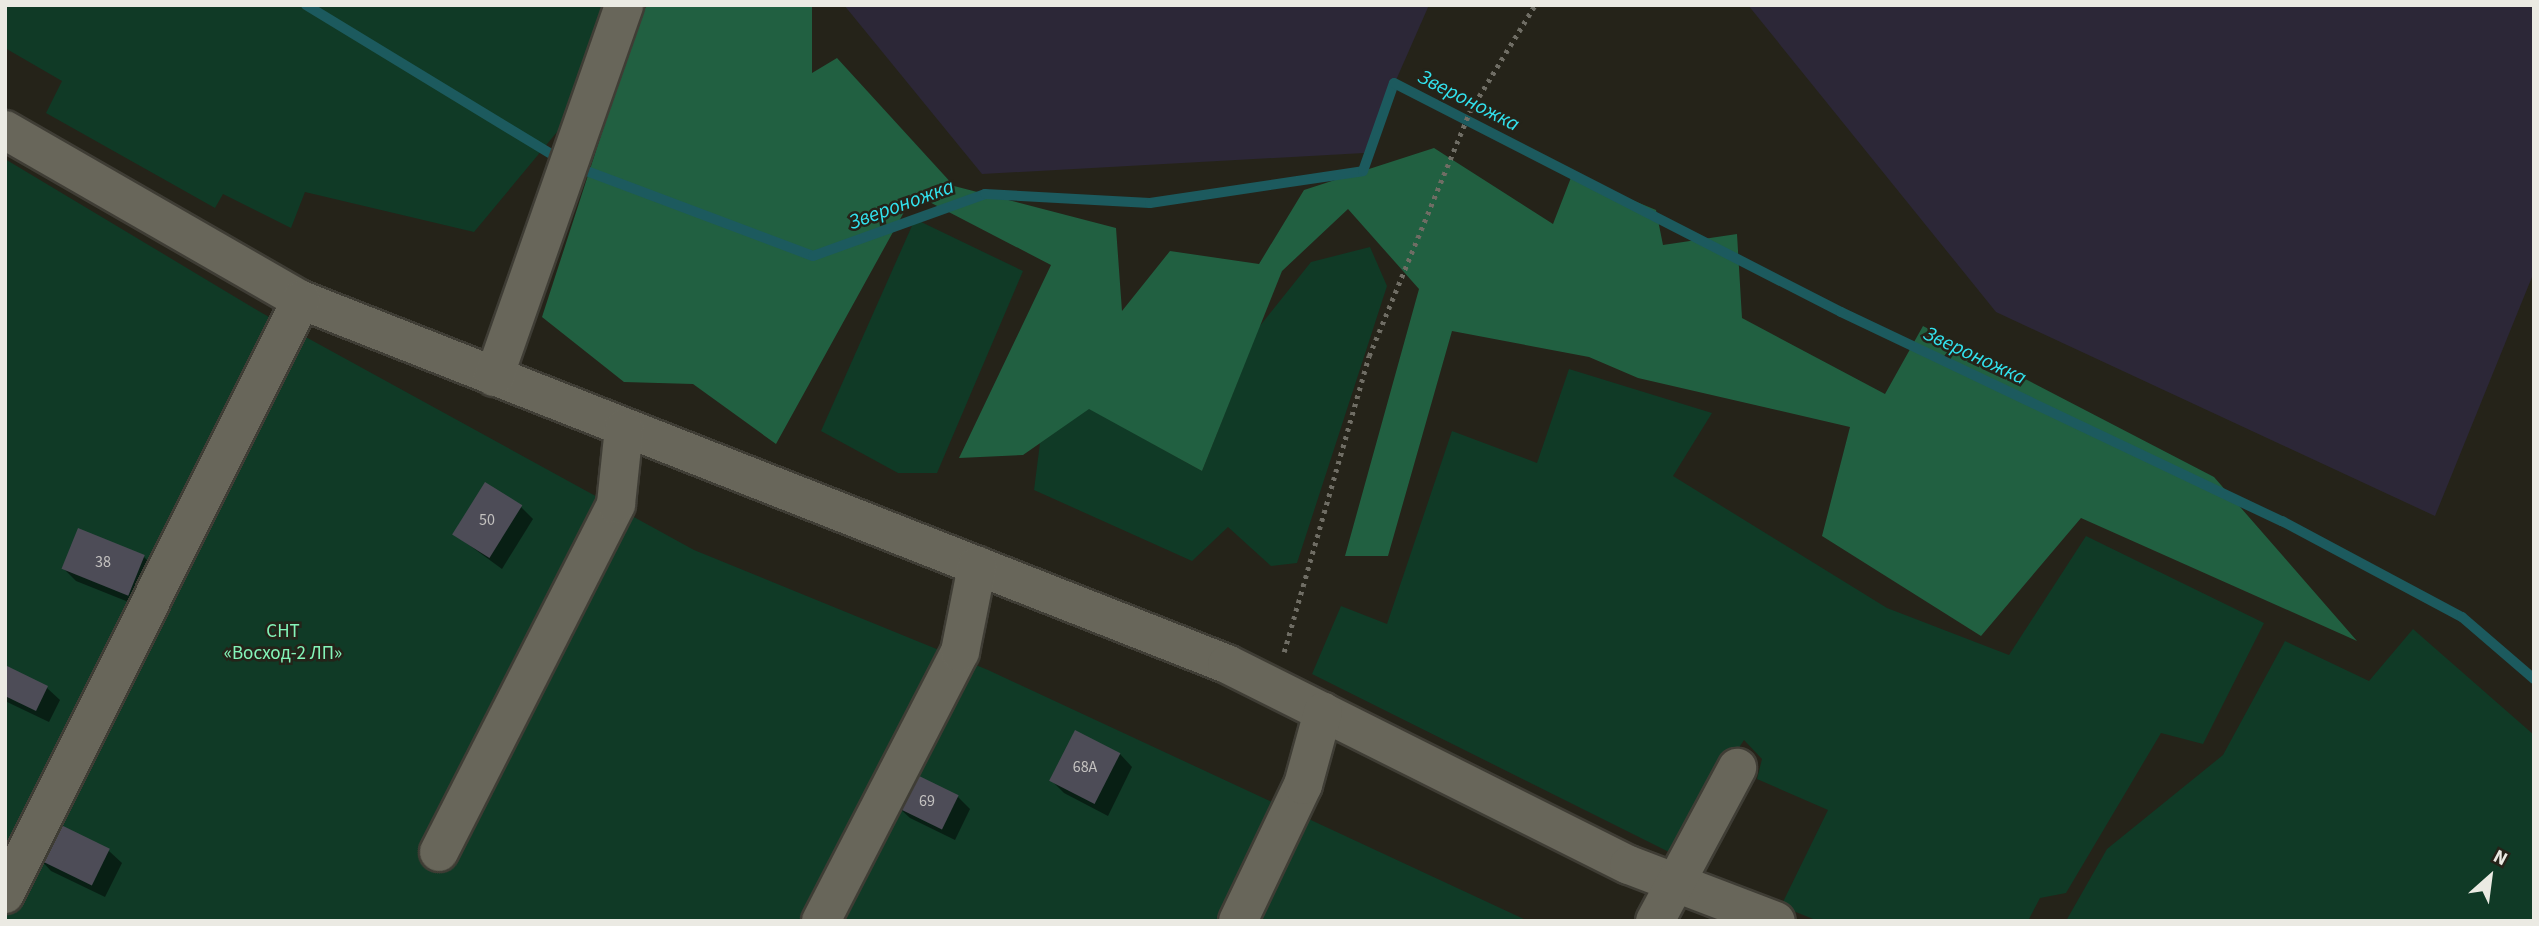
<!DOCTYPE html>
<meta charset="utf-8">
<style>
body{margin:0}
#map{position:relative;width:2539px;height:926px;overflow:hidden;background:#252319;font-family:"Source Sans 3",sans-serif}
div>[style]{position:absolute}
.industrial>*{inset:0;background:#2c2737}
.green>*{inset:0;background:#103a26}
.forest>*{inset:0;background:#216041}
.shadow>*{inset:0;background:#0007}
.stream>*{height:10px;margin:-5px;padding:0 5px;transform-origin:5px;border-radius:5px;background:#1c5a5e}
.building>*{inset:0;background:#4d4c57;transform-origin:0 0}
.path>*{height:4.5px;margin-top:-2.25px;transform-origin:0;background:repeating-linear-gradient(90deg,#6f6d64 0 3.5px,transparent 0 8.5px)}
.roads{filter:drop-shadow(2px 0 #3f3d35) drop-shadow(-2px 0 #3f3d35) drop-shadow(0 2px #3f3d35) drop-shadow(0 -2px #3f3d35)}
.minor>*{height:38px;margin:-19px;padding:0 19px;transform-origin:19px;border-radius:19px;background:#68665a}
span{translate:-50% -50%;white-space:nowrap;text-align:center;line-height:1.15;-webkit-text-stroke:5px #252319;paint-order:stroke}
.number-label{font-size:16px;color:#c4c2c0}
.number-label span{-webkit-text-stroke-width:0}
.park-label{font-size:19px;color:#84f5b9}
.water-label{font-size:21px;color:#32e2ee;font-style:italic}
.frame{position:absolute;inset:0;border:7px solid #ebeae3;pointer-events:none}
.north{position:absolute;left:2455px;top:842px;width:70px;height:70px;-webkit-text-stroke:5px #252319;paint-order:stroke;rotate:28deg;font-size:19px;font-weight:700;line-height:28px;text-align:center;color:#ebeae3}
.north::after{content:'';display:block;margin:auto;width:24px;height:32px;background:#ebeae3;clip-path:polygon(50% 0,100% 100%,50% 72%,0 100%)}
</style>
<div id="map">
<div class="industrial">
<i style="clip-path:polygon(844px 5px,1429px 5px,1364px 153px,982px 174px)"></i>
<i style="clip-path:polygon(1748px 5px,2534px 5px,2534px 272px,2435px 516px,1996px 312px)"></i>
</div>
<div class="green">
<i style="clip-path:polygon(5px 5px,622px 5px,567px 120px,474px 232px,305px 192px,291px 228px,223px 194px,215px 208px,46px 113px,62px 81px,5px 48px)"></i>
<i style="clip-path:polygon(5px 159px,262px 313px,694px 550px,988px 670px,1528px 921px,5px 921px)"></i>
<i style="clip-path:polygon(915px 219px,1023px 271px,937px 473px,898px 473px,821px 431px)"></i>
<i style="clip-path:polygon(1370px 247px,1387px 286px,1297px 563px,1271px 566px,1228px 527px,1192px 561px,1034px 490px,1040px 443px,1089px 408px,1202px 471px,1259px 327px,1311px 262px)"></i>
<i style="clip-path:polygon(1569px 369px,1712px 413px,1673px 476px,1887px 608px,2009px 655px,2086px 536px,2264px 623px,2203px 744px,2161px 733px,2066px 893px,2040px 898px,2028px 921px,1818px 921px,1781px 906px,1828px 810px,1757px 779px,1762px 759px,1744px 740px,1671px 853px,1312px 674px,1341px 606px,1387px 624px,1452px 431px,1537px 463px)"></i>
<i style="clip-path:polygon(2413px 629px,2534px 735px,2534px 921px,2066px 921px,2107px 849px,2223px 755px,2285px 641px,2369px 681px)"></i>
</div>
<div class="forest">
<i style="clip-path:polygon(648px 5px,812px 5px,812px 73px,837px 58px,954px 186px,1116px 228px,1122px 311px,1170px 251px,1259px 264px,1304px 190px,1434px 148px,1553px 224px,1572px 175px,1656px 210px,1663px 245px,1737px 234px,1742px 318px,1885px 394px,1923px 326px,2214px 477px,2357px 641px,2081px 518px,1981px 636px,1822px 536px,1850px 427px,1638px 378px,1589px 357px,1452px 331px,1388px 556px,1345px 556px,1419px 289px,1348px 209px,1282px 271px,1202px 471px,1089px 409px,1023px 455px,959px 458px,1051px 265px,914px 194px,776px 444px,693px 384px,624px 382px,542px 317px,641px 12px)"></i>
</div>
<div class="shadow">
<i style="clip-path:polygon(521px 507px,533px 519px,502px 569px,454px 534px)"></i>
<i style="clip-path:polygon(144px 557px,156px 569px,141px 607px,76px 581px,63px 568px)"></i>
<i style="clip-path:polygon(5px 667px,47px 688px,60px 700px,49px 722px,5px 701px)"></i>
<i style="clip-path:polygon(1120px 754px,1132px 767px,1108px 816px,1064px 793px,1052px 781px)"></i>
<i style="clip-path:polygon(958px 797px,970px 809px,955px 840px,910px 818px,897px 806px)"></i>
<i style="clip-path:polygon(56px 824px,109px 851px,122px 863px,105px 897px,51px 871px,39px 858px)"></i>
</div>
<div class="stream">
<i style="left:306px;top:5px;width:298px;rotate:31.3deg"></i>
<i style="left:576px;top:167px;width:253px;rotate:20.6deg"></i>
<i style="left:813px;top:256px;width:183px;rotate:-19.8deg"></i>
<i style="left:985px;top:194px;width:165px;rotate:3.1deg"></i>
<i style="left:1150px;top:203px;width:215px;rotate:-8.5deg"></i>
<i style="left:1363px;top:171px;width:93px;rotate:-70.6deg"></i>
<i style="left:1394px;top:83px;width:502px;rotate:27.13deg"></i>
<i style="left:1841px;top:312px;width:488px;rotate:25.4deg"></i>
<i style="left:2282px;top:521px;width:204px;rotate:28.1deg"></i>
<i style="left:2462px;top:617px;width:95px;rotate:40.7deg"></i>
</div>
<div class="building">
<i style="left:485px;top:482px;width:44px;height:62px;rotate:32deg"></i>
<i style="left:78px;top:528px;width:72px;height:44px;rotate:22deg"></i>
<i style="clip-path:polygon(5px 665px,48px 686px,36px 711px,5px 696px)"></i>
<i style="left:1075px;top:730px;width:51px;height:57px;rotate:27deg"></i>
<i style="left:911px;top:772px;width:53px;height:38px;rotate:26deg"></i>
<i style="left:55px;top:822px;width:61px;height:41px;rotate:26deg"></i>
</div>
<div class="path">
<i style="left:1284px;top:652px;width:308px;rotate:-74deg"></i>
<i style="left:1369px;top:356px;width:265px;rotate:-67.6deg"></i>
<i style="left:1470px;top:111px;width:124px;rotate:-58.5deg"></i>
</div>
<div class="roads">
<div class="minor">
<i style="left:5px;top:130px;width:341px;rotate:29.9deg"></i>
<i style="left:301px;top:300px;width:995px;rotate:21.46deg"></i>
<i style="left:1227px;top:664px;width:449px;rotate:26.6deg"></i>
<i style="left:1629px;top:865px;width:157px;rotate:20.9deg"></i>
<i style="left:494px;top:377px;width:394px;rotate:-70.7deg"></i>
<i style="left:439px;top:852px;width:390px;rotate:-63deg"></i>
<i style="left:616px;top:504px;width:76px;rotate:-84deg"></i>
<i style="left:5px;top:894px;width:664px;rotate:-63.51deg"></i>
<i style="left:821px;top:921px;width:303px;rotate:-62.7deg"></i>
<i style="left:960px;top:652px;width:88px;rotate:-78.8deg"></i>
<i style="left:1238px;top:921px;width:151px;rotate:-64.5deg"></i>
<i style="left:1303px;top:785px;width:76px;rotate:-74.7deg"></i>
<i style="left:1655px;top:921px;width:174px;rotate:-61.8deg"></i>
</div>
</div>
<div class="number-label">
<span style="left:487px;top:520px">50</span>
<span style="left:103px;top:562px">38</span>
<span style="left:1085px;top:767px">68А</span>
<span style="left:927px;top:801px">69</span>
</div>
<div class="park-label">
<span style="left:283px;top:643px">СНТ<br>«Восход-2 ЛП»</span>
</div>
<div class="water-label">
<span style="left:1469px;top:100px;rotate:27deg">Звероножка</span>
<span style="left:901px;top:204px;rotate:-20deg">Звероножка</span>
<span style="left:1975px;top:355px;rotate:25deg">Звероножка</span>
</div>
<div class="frame"></div>
<div class="north">N</div>
</div>
